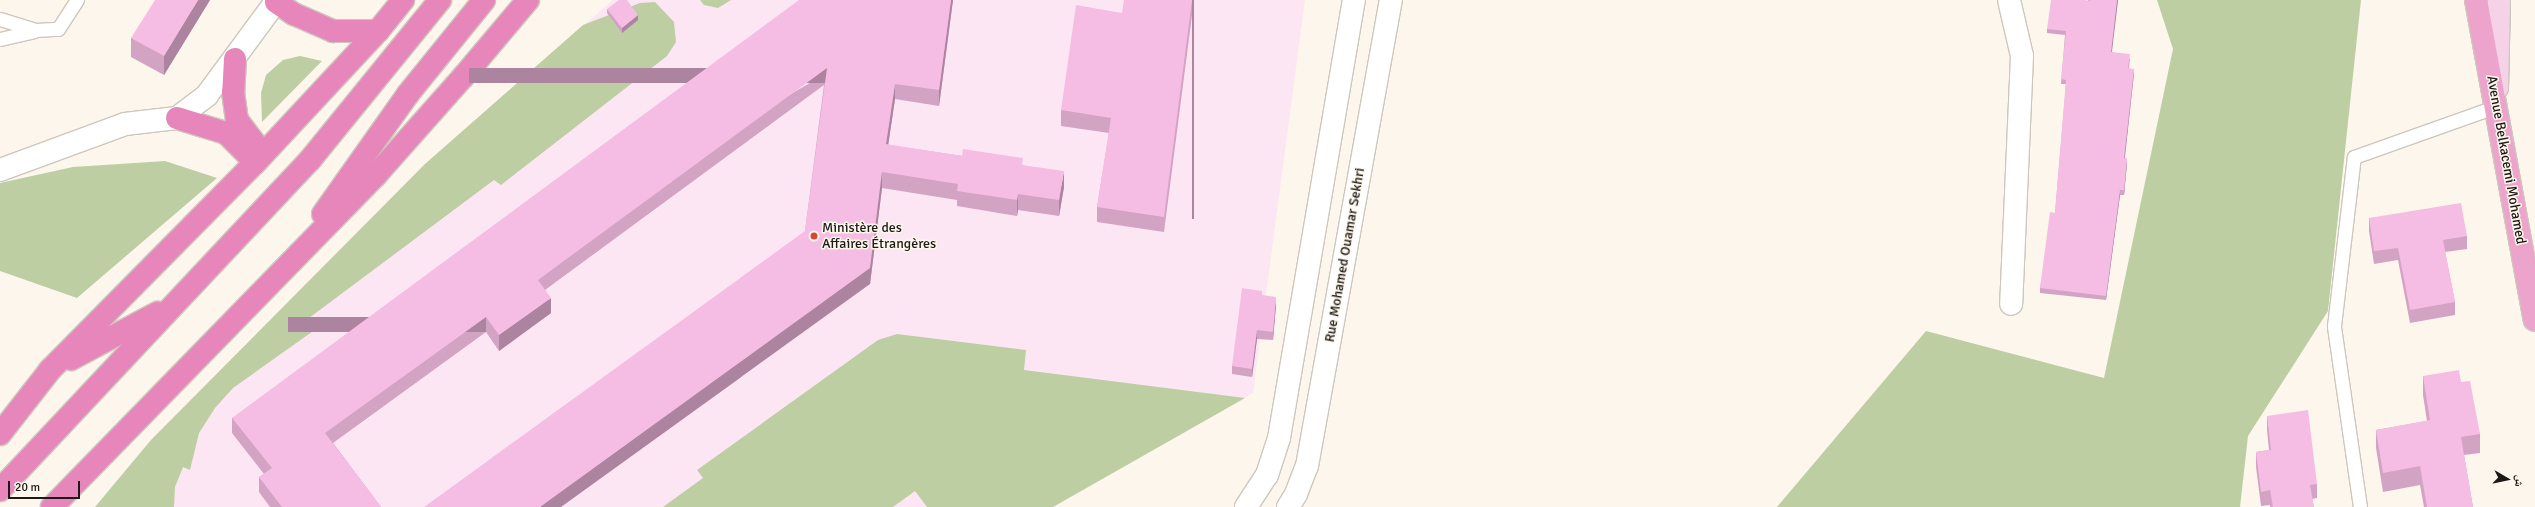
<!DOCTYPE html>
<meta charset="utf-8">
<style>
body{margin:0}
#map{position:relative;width:2535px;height:507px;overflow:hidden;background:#fdf6ec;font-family:Signika,"Noto Naskh Arabic",sans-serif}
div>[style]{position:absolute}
.commercial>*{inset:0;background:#fce6f4}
.green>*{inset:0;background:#bdcea3}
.roads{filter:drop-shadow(1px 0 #cdc7bd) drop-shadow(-1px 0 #cdc7bd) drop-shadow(0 1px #cdc7bd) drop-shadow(0 -1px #cdc7bd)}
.service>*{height:13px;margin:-6.5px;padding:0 6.5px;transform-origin:6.5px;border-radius:6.5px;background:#fff}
.minor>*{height:22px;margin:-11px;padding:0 11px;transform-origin:11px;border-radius:11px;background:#fff}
.tertiary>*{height:22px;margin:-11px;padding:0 11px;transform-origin:11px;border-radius:11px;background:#fff}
.secondary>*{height:22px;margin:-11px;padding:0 11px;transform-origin:11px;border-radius:11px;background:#f6d2e6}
.primary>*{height:22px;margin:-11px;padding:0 11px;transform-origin:11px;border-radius:11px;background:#eda4cc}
.trunk>*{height:22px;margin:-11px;padding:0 11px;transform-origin:11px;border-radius:11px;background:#e786bb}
.wall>*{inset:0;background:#d3a3c4}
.shaded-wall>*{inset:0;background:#ac84a0;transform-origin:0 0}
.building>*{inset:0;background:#f5bde4}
.dots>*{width:11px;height:11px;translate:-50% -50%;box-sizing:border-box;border:2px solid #fdf6ec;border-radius:50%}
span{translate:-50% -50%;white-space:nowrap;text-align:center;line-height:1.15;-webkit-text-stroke:3px #fdf6ec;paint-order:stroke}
.street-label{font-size:14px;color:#1c1916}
.poi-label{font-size:14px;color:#1c1916}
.left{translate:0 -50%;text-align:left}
.north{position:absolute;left:2487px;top:459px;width:40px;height:40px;-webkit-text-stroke:3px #fdf6ec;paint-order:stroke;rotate:99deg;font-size:11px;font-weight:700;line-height:16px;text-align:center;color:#1c1916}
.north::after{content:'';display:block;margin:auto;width:14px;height:18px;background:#1c1916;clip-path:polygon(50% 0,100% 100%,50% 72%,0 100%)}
.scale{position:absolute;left:8px;top:481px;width:72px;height:18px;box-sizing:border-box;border:2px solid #1c1916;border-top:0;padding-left:5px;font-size:12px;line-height:14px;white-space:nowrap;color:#1c1916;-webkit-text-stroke:3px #fdf6ec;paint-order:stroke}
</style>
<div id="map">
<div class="commercial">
<i style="clip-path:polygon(613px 0,1305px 0,1253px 393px,1053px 507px,95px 507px,151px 440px,425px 164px)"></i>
</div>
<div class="green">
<i style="clip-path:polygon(700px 0,731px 0,718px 8px,704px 5px)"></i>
<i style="clip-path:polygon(2157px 0,2361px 0,2328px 311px,2248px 436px,2240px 507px,1777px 507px,1926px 331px,2104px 378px,2173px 49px)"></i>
<i style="clip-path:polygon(655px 2px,674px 22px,676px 42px,667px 56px,501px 185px,494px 180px,309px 318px,316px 329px,233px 388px,215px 408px,199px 433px,190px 470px,183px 467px,175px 487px,174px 507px,95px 507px,151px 440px,425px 164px,583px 25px,640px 3px)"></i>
<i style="clip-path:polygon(300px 56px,322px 61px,262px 122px,261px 93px,266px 75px,283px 60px)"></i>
<i style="clip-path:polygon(165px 161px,217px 178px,77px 298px,0 271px,0 183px,73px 167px)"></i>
<i style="clip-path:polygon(897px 334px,1026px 350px,1024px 370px,1245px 398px,1053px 507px,927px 507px,915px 491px,893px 507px,663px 507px,703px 478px,697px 470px,878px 340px)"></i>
</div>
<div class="roads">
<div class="service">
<i style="left:0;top:19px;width:38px;rotate:17deg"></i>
<i style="left:36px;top:30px;width:22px;rotate:-3deg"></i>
<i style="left:58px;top:29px;width:35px;rotate:-57deg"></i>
<i style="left:0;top:39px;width:35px;rotate:-13deg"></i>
<i style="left:2360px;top:507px;width:183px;rotate:-98.2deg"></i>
<i style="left:2334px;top:326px;width:170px;rotate:-83.3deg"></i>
<i style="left:2354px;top:157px;width:152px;rotate:-19.6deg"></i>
</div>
<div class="minor">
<i style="left:2009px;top:0;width:57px;rotate:76.9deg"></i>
<i style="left:2022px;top:56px;width:248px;rotate:92.5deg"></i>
<i style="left:0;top:170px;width:133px;rotate:-20.2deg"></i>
<i style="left:125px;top:124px;width:52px;rotate:-6.6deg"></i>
<i style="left:177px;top:118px;width:38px;rotate:-37deg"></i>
<i style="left:207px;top:95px;width:118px;rotate:-53.6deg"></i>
</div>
<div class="tertiary">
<i style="left:1246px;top:507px;width:38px;rotate:-57deg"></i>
<i style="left:1267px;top:475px;width:39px;rotate:-72deg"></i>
<i style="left:1279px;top:438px;width:444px;rotate:-80.3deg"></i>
<i style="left:1288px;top:507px;width:15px;rotate:-58deg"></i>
<i style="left:1296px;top:494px;width:30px;rotate:-69deg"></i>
<i style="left:1307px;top:466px;width:474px;rotate:-79.8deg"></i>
</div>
<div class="secondary">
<i style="left:2497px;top:88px;width:88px;rotate:-88.7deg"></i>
</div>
<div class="primary">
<i style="left:2476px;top:0;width:325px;rotate:79.6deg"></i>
</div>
<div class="trunk">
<i style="left:276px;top:2px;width:22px;rotate:34deg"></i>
<i style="left:294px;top:14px;width:43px;rotate:23.6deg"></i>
<i style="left:333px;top:31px;width:45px"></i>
<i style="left:235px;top:59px;width:33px;rotate:93deg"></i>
<i style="left:233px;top:92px;width:28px;rotate:82deg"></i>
<i style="left:237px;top:120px;width:43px;rotate:52.6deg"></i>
<i style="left:177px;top:118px;width:51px;rotate:17deg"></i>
<i style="left:226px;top:133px;width:35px;rotate:45deg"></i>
<i style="left:323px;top:214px;width:147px;rotate:-54.7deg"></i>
<i style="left:408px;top:94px;width:121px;rotate:-51deg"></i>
<i style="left:71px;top:359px;width:98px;rotate:-28.1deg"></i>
<i style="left:0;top:434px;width:81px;rotate:-52deg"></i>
<i style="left:50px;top:370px;width:291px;rotate:-45.3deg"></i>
<i style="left:255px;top:163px;width:180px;rotate:-47deg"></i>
<i style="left:378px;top:31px;width:40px;rotate:-51deg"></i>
<i style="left:0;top:490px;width:453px;rotate:-46.8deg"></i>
<i style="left:310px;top:160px;width:206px;rotate:-50.9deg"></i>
<i style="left:52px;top:507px;width:464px;rotate:-45.7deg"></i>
<i style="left:376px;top:175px;width:132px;rotate:-48.4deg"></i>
<i style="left:464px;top:76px;width:99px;rotate:-49.9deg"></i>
</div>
</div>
<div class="wall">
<i style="clip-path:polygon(210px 0,164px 75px,131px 57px,131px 38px)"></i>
<i style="clip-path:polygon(953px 0,939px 106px,895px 99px,888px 145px,1023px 165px,1064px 187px,1059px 216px,1018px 210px,1017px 216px,957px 206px,957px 200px,882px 188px,870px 284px,805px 231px,824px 85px,545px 290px,551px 313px,499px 351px,486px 332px,333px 443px,381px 507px,270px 507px,259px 492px,259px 477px,264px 474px,232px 433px,232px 418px)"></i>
<i style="clip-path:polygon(1194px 0,1164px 232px,1097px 222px,1097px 207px,1109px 133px,1061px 126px,1061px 110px)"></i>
<i style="clip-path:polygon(2089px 0,2118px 0,2112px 52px,2130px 59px,2129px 68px,2134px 73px,2125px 158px,2127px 163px,2124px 195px,2120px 195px,2106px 300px,2040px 293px,2040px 288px,2055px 213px,2066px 84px,2061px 84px,2065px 35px,2047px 33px,2047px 29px)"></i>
<i style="clip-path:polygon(607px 9px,638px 20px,622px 33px,607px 13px)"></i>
<i style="clip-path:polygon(2369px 218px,2467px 236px,2467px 249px,2445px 252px,2455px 302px,2455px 315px,2410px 323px,2398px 260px,2374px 264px,2369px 231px)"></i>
<i style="clip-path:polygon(1262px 295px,1276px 305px,1273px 340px,1257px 339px,1252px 377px,1232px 374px,1232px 366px)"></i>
<i style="clip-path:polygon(2423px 376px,2461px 382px,2480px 434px,2480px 453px,2464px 455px,2473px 507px,2424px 507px,2420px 485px,2383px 492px,2376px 448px,2376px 430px,2427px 421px,2423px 395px)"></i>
<i style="clip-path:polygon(2267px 416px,2317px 484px,2317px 498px,2312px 499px,2314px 507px,2270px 507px,2270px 505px,2261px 506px,2256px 467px,2256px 452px,2269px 450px,2267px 430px)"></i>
</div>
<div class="shaded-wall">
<i style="clip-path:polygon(198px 0,210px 0,164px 75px,164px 56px)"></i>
<i style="clip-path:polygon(951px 0,953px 0,939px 106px,939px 90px)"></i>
<i style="left:1192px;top:0;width:2px;height:219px"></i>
<i style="clip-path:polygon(2117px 0,2118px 0,2111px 57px,2111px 52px)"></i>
<i style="clip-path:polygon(638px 15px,638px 20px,622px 33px,622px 28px)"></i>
<i style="left:827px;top:68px;width:15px;height:358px;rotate:90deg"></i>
<i style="clip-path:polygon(2134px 69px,2134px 73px,2124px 163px,2124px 158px)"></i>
<i style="clip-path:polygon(895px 84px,895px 99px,886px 160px,886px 144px)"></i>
<i style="clip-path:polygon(2127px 158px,2127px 163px,2124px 195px,2124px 190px)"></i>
<i style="clip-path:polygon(1064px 171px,1064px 187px,1059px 216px,1059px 200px)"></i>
<i style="clip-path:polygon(882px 172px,882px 188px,870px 284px,561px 507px,540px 507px)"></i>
<i style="clip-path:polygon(2120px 190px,2120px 195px,2106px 300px,2106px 296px)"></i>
<i style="clip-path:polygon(1018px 194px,1018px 210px,1017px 216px,1017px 200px)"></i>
<i style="clip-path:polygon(1276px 297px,1276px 305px,1273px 340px,1273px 332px)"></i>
<i style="clip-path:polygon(551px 298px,551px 313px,499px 351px,499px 335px)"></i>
<i style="left:486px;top:317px;width:15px;height:198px;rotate:90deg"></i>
<i style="clip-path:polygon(1257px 330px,1257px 339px,1252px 377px,1252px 369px)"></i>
</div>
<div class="building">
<i style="clip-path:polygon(155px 0,198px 0,164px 56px,131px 38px)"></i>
<i style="clip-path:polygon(619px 0,627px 0,638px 15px,622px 28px,607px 9px)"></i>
<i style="clip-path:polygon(799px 0,951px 0,939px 90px,895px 84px,886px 144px,962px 156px,963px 149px,1023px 158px,1022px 165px,1064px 171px,1059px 200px,1018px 194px,1017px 200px,957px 191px,958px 184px,882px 172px,870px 268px,540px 507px,424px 507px,805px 231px,827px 68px,538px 280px,551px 298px,499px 335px,486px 317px,325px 433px,381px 507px,282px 507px,259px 477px,272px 468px,232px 418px)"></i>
<i style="clip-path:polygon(1124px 0,1192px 0,1164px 217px,1097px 207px,1111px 118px,1061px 110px,1076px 5px,1122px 13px)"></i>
<i style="clip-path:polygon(2051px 0,2084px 0,2090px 1px,2090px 0,2117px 0,2111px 52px,2130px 54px,2128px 68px,2134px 69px,2124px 158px,2127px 158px,2124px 190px,2120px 190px,2106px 296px,2040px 288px,2050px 212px,2055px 213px,2066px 80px,2061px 79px,2066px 31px,2047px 29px)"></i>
<i style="clip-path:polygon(2461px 203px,2467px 236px,2443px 240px,2455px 302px,2410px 310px,2398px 248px,2374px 251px,2369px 218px)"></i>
<i style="clip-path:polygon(1242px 288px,1262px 291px,1262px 295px,1276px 297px,1273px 332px,1257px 330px,1252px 369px,1232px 366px)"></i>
<i style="clip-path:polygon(2459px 370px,2461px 382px,2470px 381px,2480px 434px,2461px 437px,2473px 507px,2427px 507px,2420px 466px,2383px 473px,2376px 430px,2430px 420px,2423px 376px)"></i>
<i style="clip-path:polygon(2308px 410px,2317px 484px,2310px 485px,2314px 507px,2273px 507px,2270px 490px,2261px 492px,2256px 452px,2271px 450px,2267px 416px)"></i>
</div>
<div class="dots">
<i style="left:814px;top:236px;background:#d54a2e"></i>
</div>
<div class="street-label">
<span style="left:2506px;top:160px;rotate:80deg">Avenue Belkacemi Mohamed</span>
<span style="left:1345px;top:255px;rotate:-80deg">Rue Mohamed Ouamar Sekhri</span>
</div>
<div class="poi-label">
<span class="left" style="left:822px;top:236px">Ministère des<br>Affaires Étrangères</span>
</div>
<div class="north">ش</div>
<div class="scale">20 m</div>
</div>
